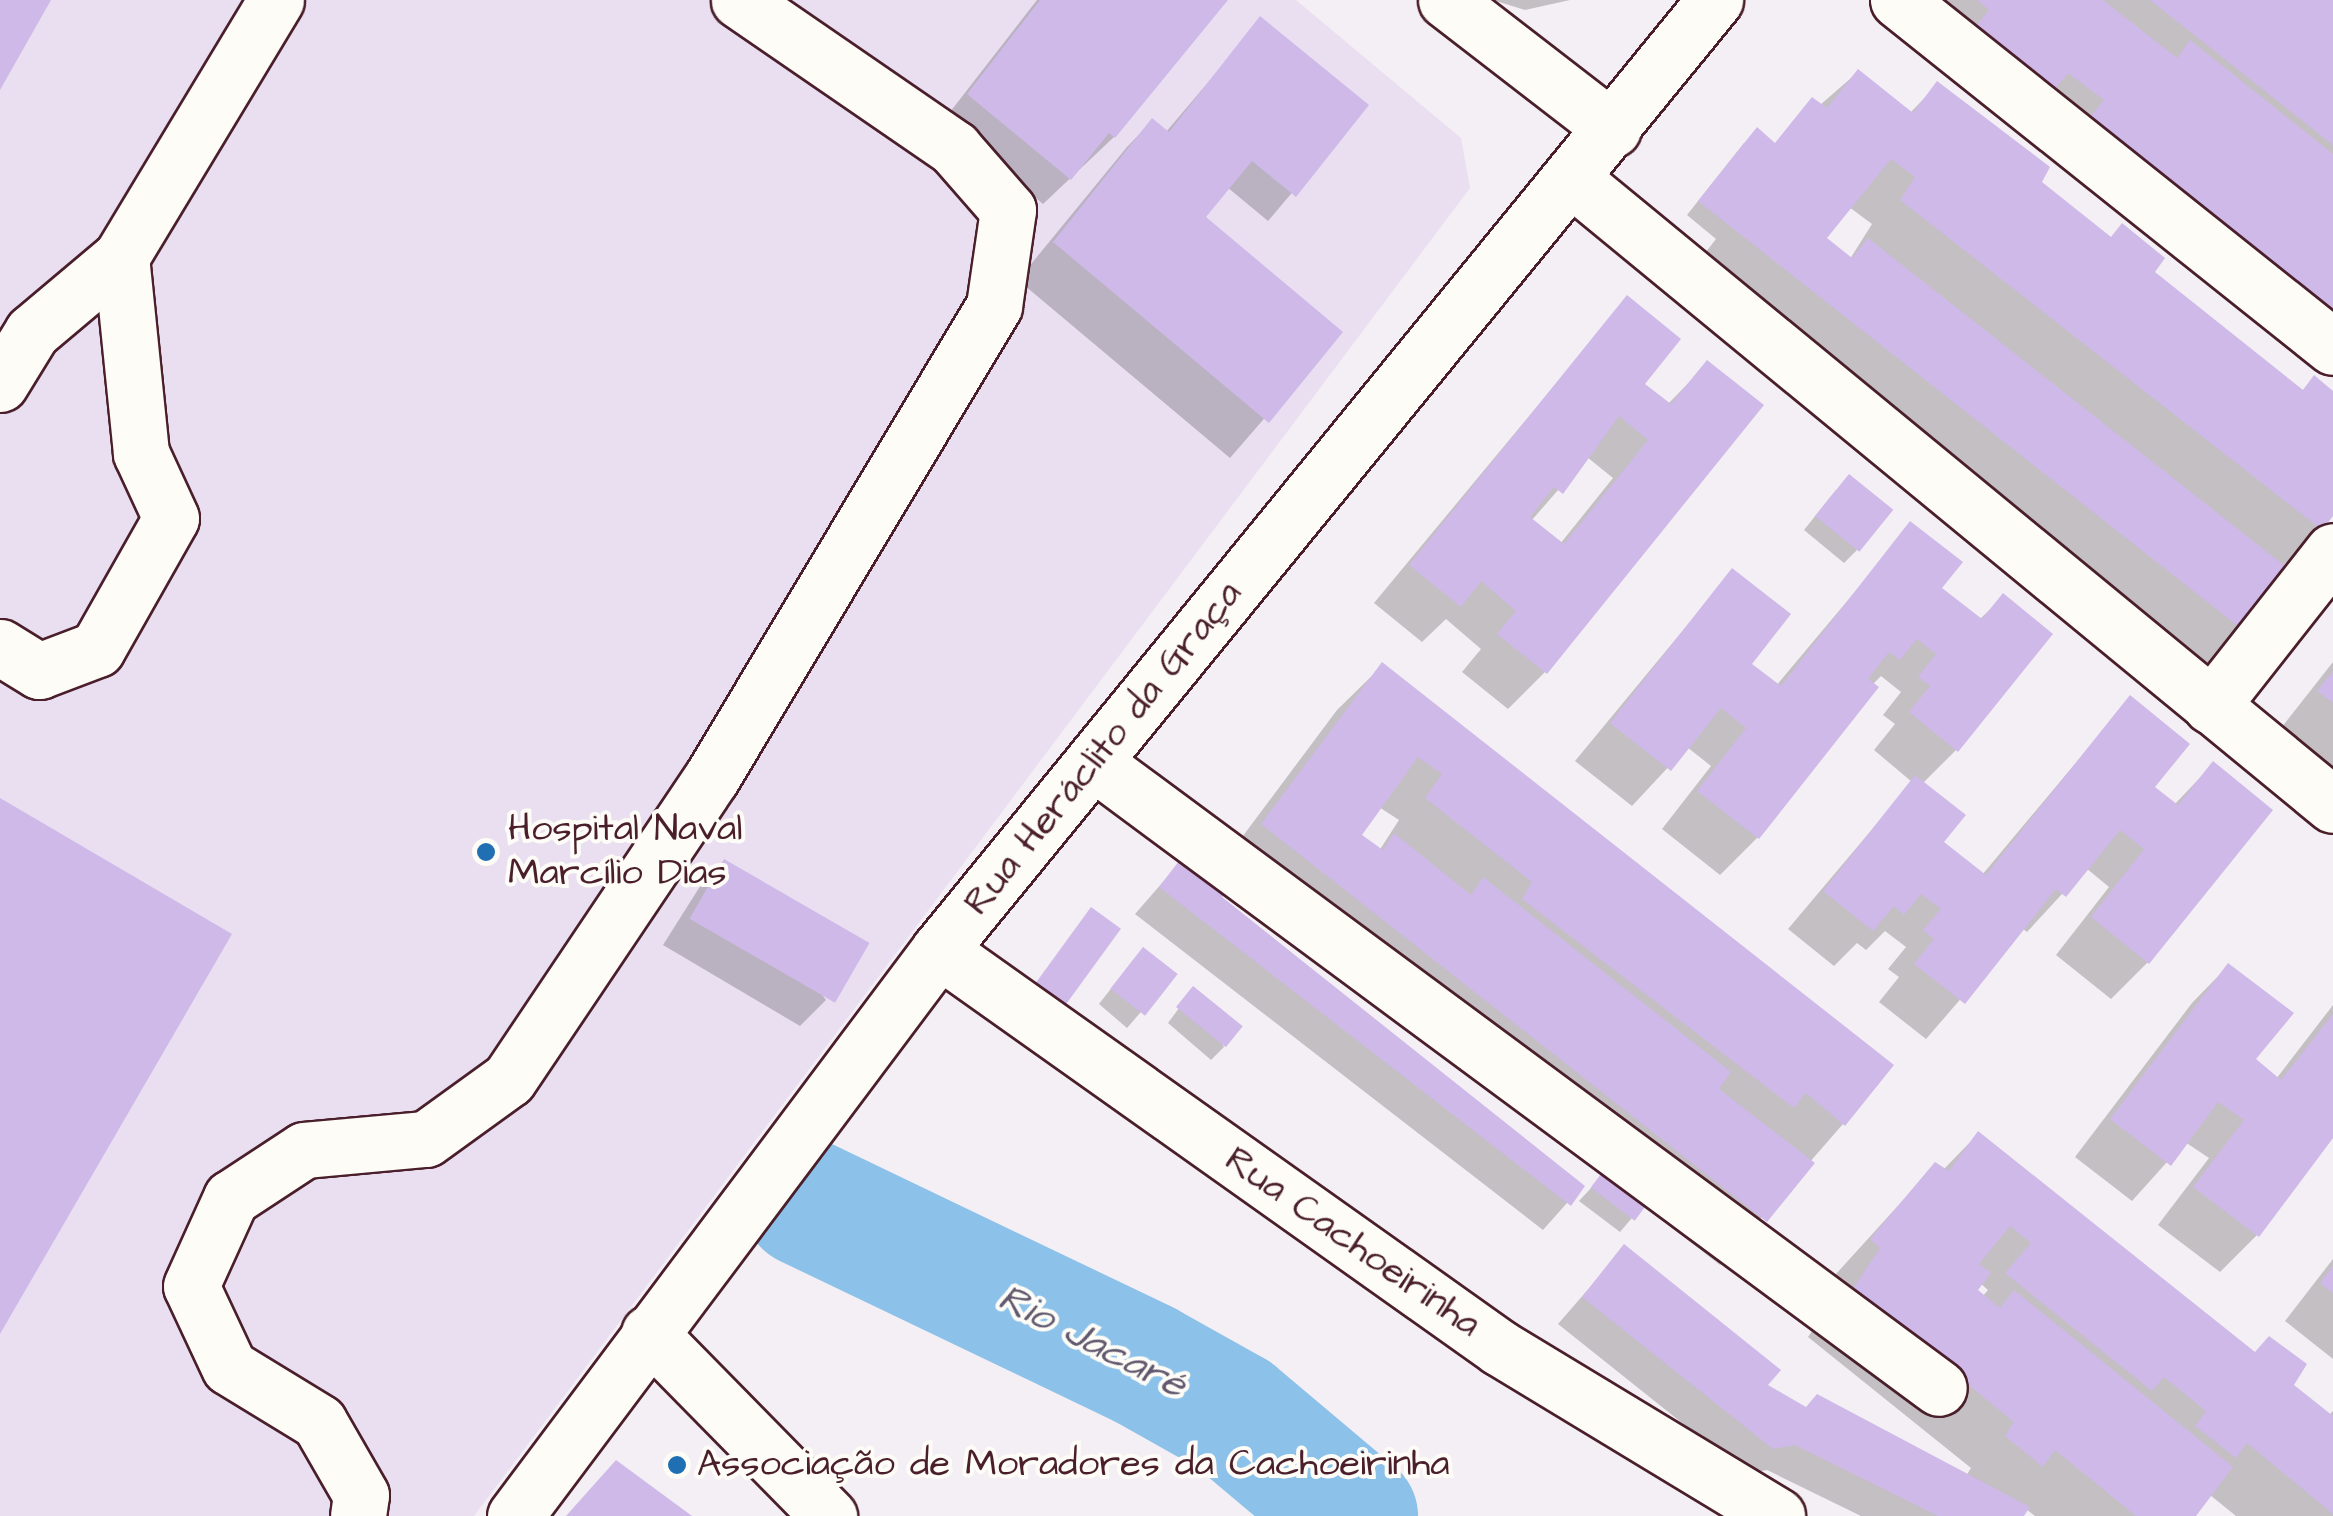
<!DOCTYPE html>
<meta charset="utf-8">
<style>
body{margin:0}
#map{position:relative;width:2333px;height:1516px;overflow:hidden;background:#f4eff4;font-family:"Architects Daughter",sans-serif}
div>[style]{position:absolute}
.built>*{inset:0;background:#e9dff1}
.shadow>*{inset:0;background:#0003}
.river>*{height:128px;margin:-64px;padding:0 64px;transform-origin:64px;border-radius:64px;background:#8cc1e9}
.building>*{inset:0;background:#ceb9e9;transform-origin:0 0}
.roads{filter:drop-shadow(2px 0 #4a1f2b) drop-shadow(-2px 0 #4a1f2b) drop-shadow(0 2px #4a1f2b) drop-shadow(0 -2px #4a1f2b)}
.minor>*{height:55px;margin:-27.5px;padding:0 27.5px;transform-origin:27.5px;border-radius:27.5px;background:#fdfcf7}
.dots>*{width:28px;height:28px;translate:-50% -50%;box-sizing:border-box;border:5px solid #fdfcf7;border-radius:50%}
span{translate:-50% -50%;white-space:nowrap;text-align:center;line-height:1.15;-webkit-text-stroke:8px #fdfcf7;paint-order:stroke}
.street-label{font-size:38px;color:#4a1f2b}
.poi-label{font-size:38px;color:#4a1f2b}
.left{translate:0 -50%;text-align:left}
.water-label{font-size:40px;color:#61586e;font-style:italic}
</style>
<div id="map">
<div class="built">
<i style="clip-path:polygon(0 0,1296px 0,1461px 138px,1470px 188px,474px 1516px,0 1516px)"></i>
</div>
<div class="shadow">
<i style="clip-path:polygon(1037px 0,1225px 0,1114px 137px,1043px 204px,943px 121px)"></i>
<i style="clip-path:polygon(1570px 0,1525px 10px,1493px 0)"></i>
<i style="clip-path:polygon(1901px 0,2333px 0,2333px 378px,2057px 156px)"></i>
<i style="clip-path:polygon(1261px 20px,1365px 106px,1268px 221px,1227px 187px,1203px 217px,1339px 332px,1230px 458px,1018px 280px,1127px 147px,1152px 121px,1166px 132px)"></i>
<i style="clip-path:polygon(evenodd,1858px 72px,1910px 113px,1938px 84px,2039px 183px,2301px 392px,2314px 378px,2333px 394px,2333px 512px,2282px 567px,2241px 629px,2196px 674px,1688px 275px,1716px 239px,1687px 215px,1744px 143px,1774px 145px,1858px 72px,1849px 207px,1872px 224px,1850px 259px,1823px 239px,1849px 207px)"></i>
<i style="clip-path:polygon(evenodd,1627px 298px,1641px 385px,1667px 405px,1708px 363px,1545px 672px,1508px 709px,1462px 672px,1481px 649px,1446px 619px,1422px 642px,1374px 603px,1627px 298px,1587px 457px,1613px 478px,1560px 544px,1531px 521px,1587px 457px)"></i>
<i style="clip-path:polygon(1836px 490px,1857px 550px,1844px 563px,1804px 530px)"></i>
<i style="clip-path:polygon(1911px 525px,1939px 589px,1979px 620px,2003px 597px,1956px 750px,1922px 784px,1941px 842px,1982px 875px,2130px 698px,2152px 787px,2174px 805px,2213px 764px,2148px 962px,2111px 999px,2056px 955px,2109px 887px,2086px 868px,2027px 932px,2022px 928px,1926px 1039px,1879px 1002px,1899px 977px,1888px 969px,1906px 947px,1885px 931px,1866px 950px,1857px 943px,1834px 966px,1788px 929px,1912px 782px,1874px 750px,1895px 724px,1883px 715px,1901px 692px,1881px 676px,1872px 685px,1757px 838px,1720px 875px,1662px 829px,1711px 766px,1687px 747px,1632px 806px,1575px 761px,1732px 571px,1749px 664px,1776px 686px)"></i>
<i style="clip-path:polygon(2333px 662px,2333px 784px,2274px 737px)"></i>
<i style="clip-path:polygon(evenodd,1383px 665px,1843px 1124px,1720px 1265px,1643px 1205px,1620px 1232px,1579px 1201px,1604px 1174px,1232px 882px,1219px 898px,1582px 1186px,1543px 1230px,1135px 914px,1190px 851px,1216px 872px,1337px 710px,1383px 665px,1379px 807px,1399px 820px,1379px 851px,1358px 836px,1379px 807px)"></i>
<i style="clip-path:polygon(725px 862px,826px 1000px,800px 1026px,663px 945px,699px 888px)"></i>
<i style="clip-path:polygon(1131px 963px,1174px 974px,1127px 1028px,1099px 1004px)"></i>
<i style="clip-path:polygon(2228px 966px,2253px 1059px,2276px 1079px,2333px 1005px,2333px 1134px,2257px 1235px,2220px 1272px,2158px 1225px,2209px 1158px,2185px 1142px,2132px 1201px,2075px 1157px,2192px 1003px)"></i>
<i style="clip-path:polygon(1193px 989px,1224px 1047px,1211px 1060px,1168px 1023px)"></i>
<i style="clip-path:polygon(evenodd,1978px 1134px,2290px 1386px,2329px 1415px,2333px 1411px,2333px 1516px,2236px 1516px,2210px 1495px,2193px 1516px,2035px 1516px,2026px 1509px,2021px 1516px,1861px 1516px,1767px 1470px,1746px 1474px,1558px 1324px,1624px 1248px,1764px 1386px,1805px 1410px,1966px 1476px,1971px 1468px,1808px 1337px,1837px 1294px,1826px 1285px,1935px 1165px,1943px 1170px,1978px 1134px,1980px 1283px,1988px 1290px,1982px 1297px,1975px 1291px,1980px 1283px)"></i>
<i style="clip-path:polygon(2333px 1259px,2333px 1359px,2285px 1321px)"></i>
</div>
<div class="river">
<i style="left:807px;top:1203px;width:375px;rotate:25.6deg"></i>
<i style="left:1145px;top:1365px;width:102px;rotate:29.3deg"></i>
<i style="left:1234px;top:1415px;width:157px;rotate:40.1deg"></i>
</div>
<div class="building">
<i style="clip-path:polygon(0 0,51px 0,0 90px)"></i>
<i style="clip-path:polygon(1040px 0,1228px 0,1115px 138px,1109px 133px,1071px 180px,967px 94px)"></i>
<i style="clip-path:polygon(1977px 0,2103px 0,2177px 58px,2190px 40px,2333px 154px,2333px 331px,2081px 128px,2104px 100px,2068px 73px,2046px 101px,1967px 37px,1989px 10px)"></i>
<i style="clip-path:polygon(2150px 0,2333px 0,2333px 145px)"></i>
<i style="clip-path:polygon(1260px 16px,1369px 105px,1296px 197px,1252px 161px,1206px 217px,1343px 332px,1269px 423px,1053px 242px,1152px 118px,1169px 132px)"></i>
<i style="clip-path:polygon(1858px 69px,1913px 113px,1937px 81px,2050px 167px,2042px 182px,2111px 237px,2122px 223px,2165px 258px,2155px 272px,2303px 390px,2314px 375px,2333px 391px,2333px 516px,2322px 530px,1900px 200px,1915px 177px,1891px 159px,1827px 238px,1852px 258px,1868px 238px,2290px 570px,2243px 630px,1698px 201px,1757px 127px,1775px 143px,1812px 97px,1827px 108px)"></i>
<i style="clip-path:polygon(evenodd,1627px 295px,1681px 339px,1645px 384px,1671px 404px,1707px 360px,1764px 405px,1547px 674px,1497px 634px,1516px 611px,1481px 581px,1461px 607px,1409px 565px,1627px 295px,1619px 416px,1648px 440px,1564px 544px,1530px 517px,1554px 487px,1563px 494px,1619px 416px)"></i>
<i style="left:1849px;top:474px;width:57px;height:54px;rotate:39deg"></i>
<i style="clip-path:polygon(1910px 521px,1963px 562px,1942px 588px,1982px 619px,2003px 593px,2053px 634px,1958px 752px,1909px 712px,1930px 686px,1918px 677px,1936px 654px,1917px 639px,1900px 660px,1889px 652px,1868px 679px,1879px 687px,1759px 839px,1697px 791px,1746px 728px,1721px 708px,1671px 771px,1610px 723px,1732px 568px,1791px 614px,1752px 664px,1781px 686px)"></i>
<i style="clip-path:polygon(1382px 662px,1894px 1065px,1845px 1126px,1806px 1093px,1794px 1108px,1522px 899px,1532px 882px,1425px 798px,1442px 774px,1418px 757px,1362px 835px,1383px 850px,1394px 833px,1471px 895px,1483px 877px,1731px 1072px,1719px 1089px,1815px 1163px,1767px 1222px,1261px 824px)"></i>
<i style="clip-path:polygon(2333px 671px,2333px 703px,2317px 691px)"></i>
<i style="clip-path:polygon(2130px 695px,2190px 744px,2155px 787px,2178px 805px,2213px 761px,2273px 810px,2149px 964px,2091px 917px,2144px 849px,2120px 830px,2066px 897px,2056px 889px,1965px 1004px,1914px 964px,1934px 939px,1923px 930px,1941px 909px,1921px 894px,1904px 915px,1894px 906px,1873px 931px,1823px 891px,1915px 775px,1966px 815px,1944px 842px,1986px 875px)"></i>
<i style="clip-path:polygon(0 798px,232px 934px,0 1334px)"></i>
<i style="clip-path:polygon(1189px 848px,1234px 883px,1222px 897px,1585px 1186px,1571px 1206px,1159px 887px)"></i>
<i style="left:724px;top:859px;width:168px;height:69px;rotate:30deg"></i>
<i style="left:1091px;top:907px;width:37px;height:95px;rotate:36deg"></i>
<i style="left:1143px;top:947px;width:44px;height:53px;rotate:38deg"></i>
<i style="clip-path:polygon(2228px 963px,2294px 1013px,2256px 1059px,2281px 1080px,2333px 1014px,2333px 1138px,2259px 1237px,2193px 1187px,2244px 1120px,2218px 1102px,2171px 1166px,2110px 1119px)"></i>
<i style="left:1193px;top:986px;width:64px;height:27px;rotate:39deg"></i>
<i style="clip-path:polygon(1978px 1131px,2255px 1352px,2269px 1336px,2307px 1364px,2294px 1385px,2333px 1416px,2333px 1514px,2247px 1443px,2236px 1458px,2195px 1426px,2206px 1411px,2164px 1377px,2152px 1391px,2005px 1273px,2031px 1243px,2010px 1226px,1979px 1264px,1991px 1273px,1978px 1290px,2000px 1308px,2014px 1290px,2233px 1467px,2196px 1516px,2136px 1516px,2055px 1450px,2043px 1467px,2005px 1436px,2014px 1422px,1852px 1290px,1880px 1248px,1870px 1239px,1935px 1162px,1949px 1171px)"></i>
<i style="left:1604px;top:1170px;width:55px;height:22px;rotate:37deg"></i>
<i style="clip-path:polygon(1624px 1244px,1781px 1370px,1768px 1385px,1806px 1407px,1817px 1394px,2030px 1507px,2024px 1516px,1938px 1516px,1795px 1445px,1773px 1449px,1582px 1297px)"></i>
<i style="clip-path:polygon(2333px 1266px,2333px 1293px,2320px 1283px)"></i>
<i style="clip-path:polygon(616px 1460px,692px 1516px,566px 1516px)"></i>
</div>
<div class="roads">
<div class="minor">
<i style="left:1446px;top:0;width:211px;rotate:37.7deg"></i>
<i style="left:1898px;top:0;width:556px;rotate:38.58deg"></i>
<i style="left:1572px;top:179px;width:985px;rotate:39.44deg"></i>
<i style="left:0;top:384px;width:61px;rotate:-58.4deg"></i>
<i style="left:32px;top:332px;width:116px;rotate:-40.1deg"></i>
<i style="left:121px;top:257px;width:300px;rotate:-58.9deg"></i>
<i style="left:0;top:647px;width:46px;rotate:31.6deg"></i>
<i style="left:39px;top:671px;width:62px;rotate:-20.8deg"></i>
<i style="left:97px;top:649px;width:150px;rotate:-60.5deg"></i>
<i style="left:171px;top:518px;width:72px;rotate:-114.8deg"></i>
<i style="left:141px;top:453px;width:197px;rotate:-95.8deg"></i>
<i style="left:2211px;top:706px;width:197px;rotate:-51.8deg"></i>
<i style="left:1093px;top:762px;width:1052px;rotate:36.5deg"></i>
<i style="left:939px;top:950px;width:688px;rotate:35.35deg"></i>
<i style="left:1500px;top:1348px;width:324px;rotate:31.2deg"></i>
<i style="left:649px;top:1333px;width:257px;rotate:45.5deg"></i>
<i style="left:358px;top:1516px;width:21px;rotate:-82deg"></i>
<i style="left:361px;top:1495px;width:84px;rotate:-119.9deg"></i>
<i style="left:319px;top:1422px;width:105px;rotate:-148.6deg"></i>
<i style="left:229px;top:1367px;width:89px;rotate:-115.1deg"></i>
<i style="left:191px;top:1286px;width:97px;rotate:-65.6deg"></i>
<i style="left:231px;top:1198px;width:87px;rotate:-33.3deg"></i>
<i style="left:304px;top:1150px;width:122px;rotate:-5.2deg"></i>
<i style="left:426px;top:1139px;width:102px;rotate:-35.9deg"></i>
<i style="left:509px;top:1079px;width:364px;rotate:-56.1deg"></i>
<i style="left:712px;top:777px;width:549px;rotate:-59.09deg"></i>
<i style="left:994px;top:306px;width:97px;rotate:-81.7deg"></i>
<i style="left:1008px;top:210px;width:82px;rotate:-131.1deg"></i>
<i style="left:954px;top:148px;width:261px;rotate:-145.5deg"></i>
<i style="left:515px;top:1516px;width:707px;rotate:-53.16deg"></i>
<i style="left:939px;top:950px;width:1227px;rotate:-50.76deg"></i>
</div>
</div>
<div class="dots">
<i style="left:486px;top:852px;background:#1f6fb2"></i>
<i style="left:677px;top:1465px;background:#1f6fb2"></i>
</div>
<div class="street-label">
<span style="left:1104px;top:749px;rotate:-51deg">Rua Heráclito da Graça</span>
<span style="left:1352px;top:1243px;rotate:35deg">Rua Cachoeirinha</span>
</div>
<div class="poi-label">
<span class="left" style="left:508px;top:852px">Hospital Naval<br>Marcílio Dias</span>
<span class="left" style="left:697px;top:1465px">Associação de Moradores da Cachoeirinha</span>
</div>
<div class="water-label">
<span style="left:1092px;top:1342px;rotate:27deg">Rio Jacaré</span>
</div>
</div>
